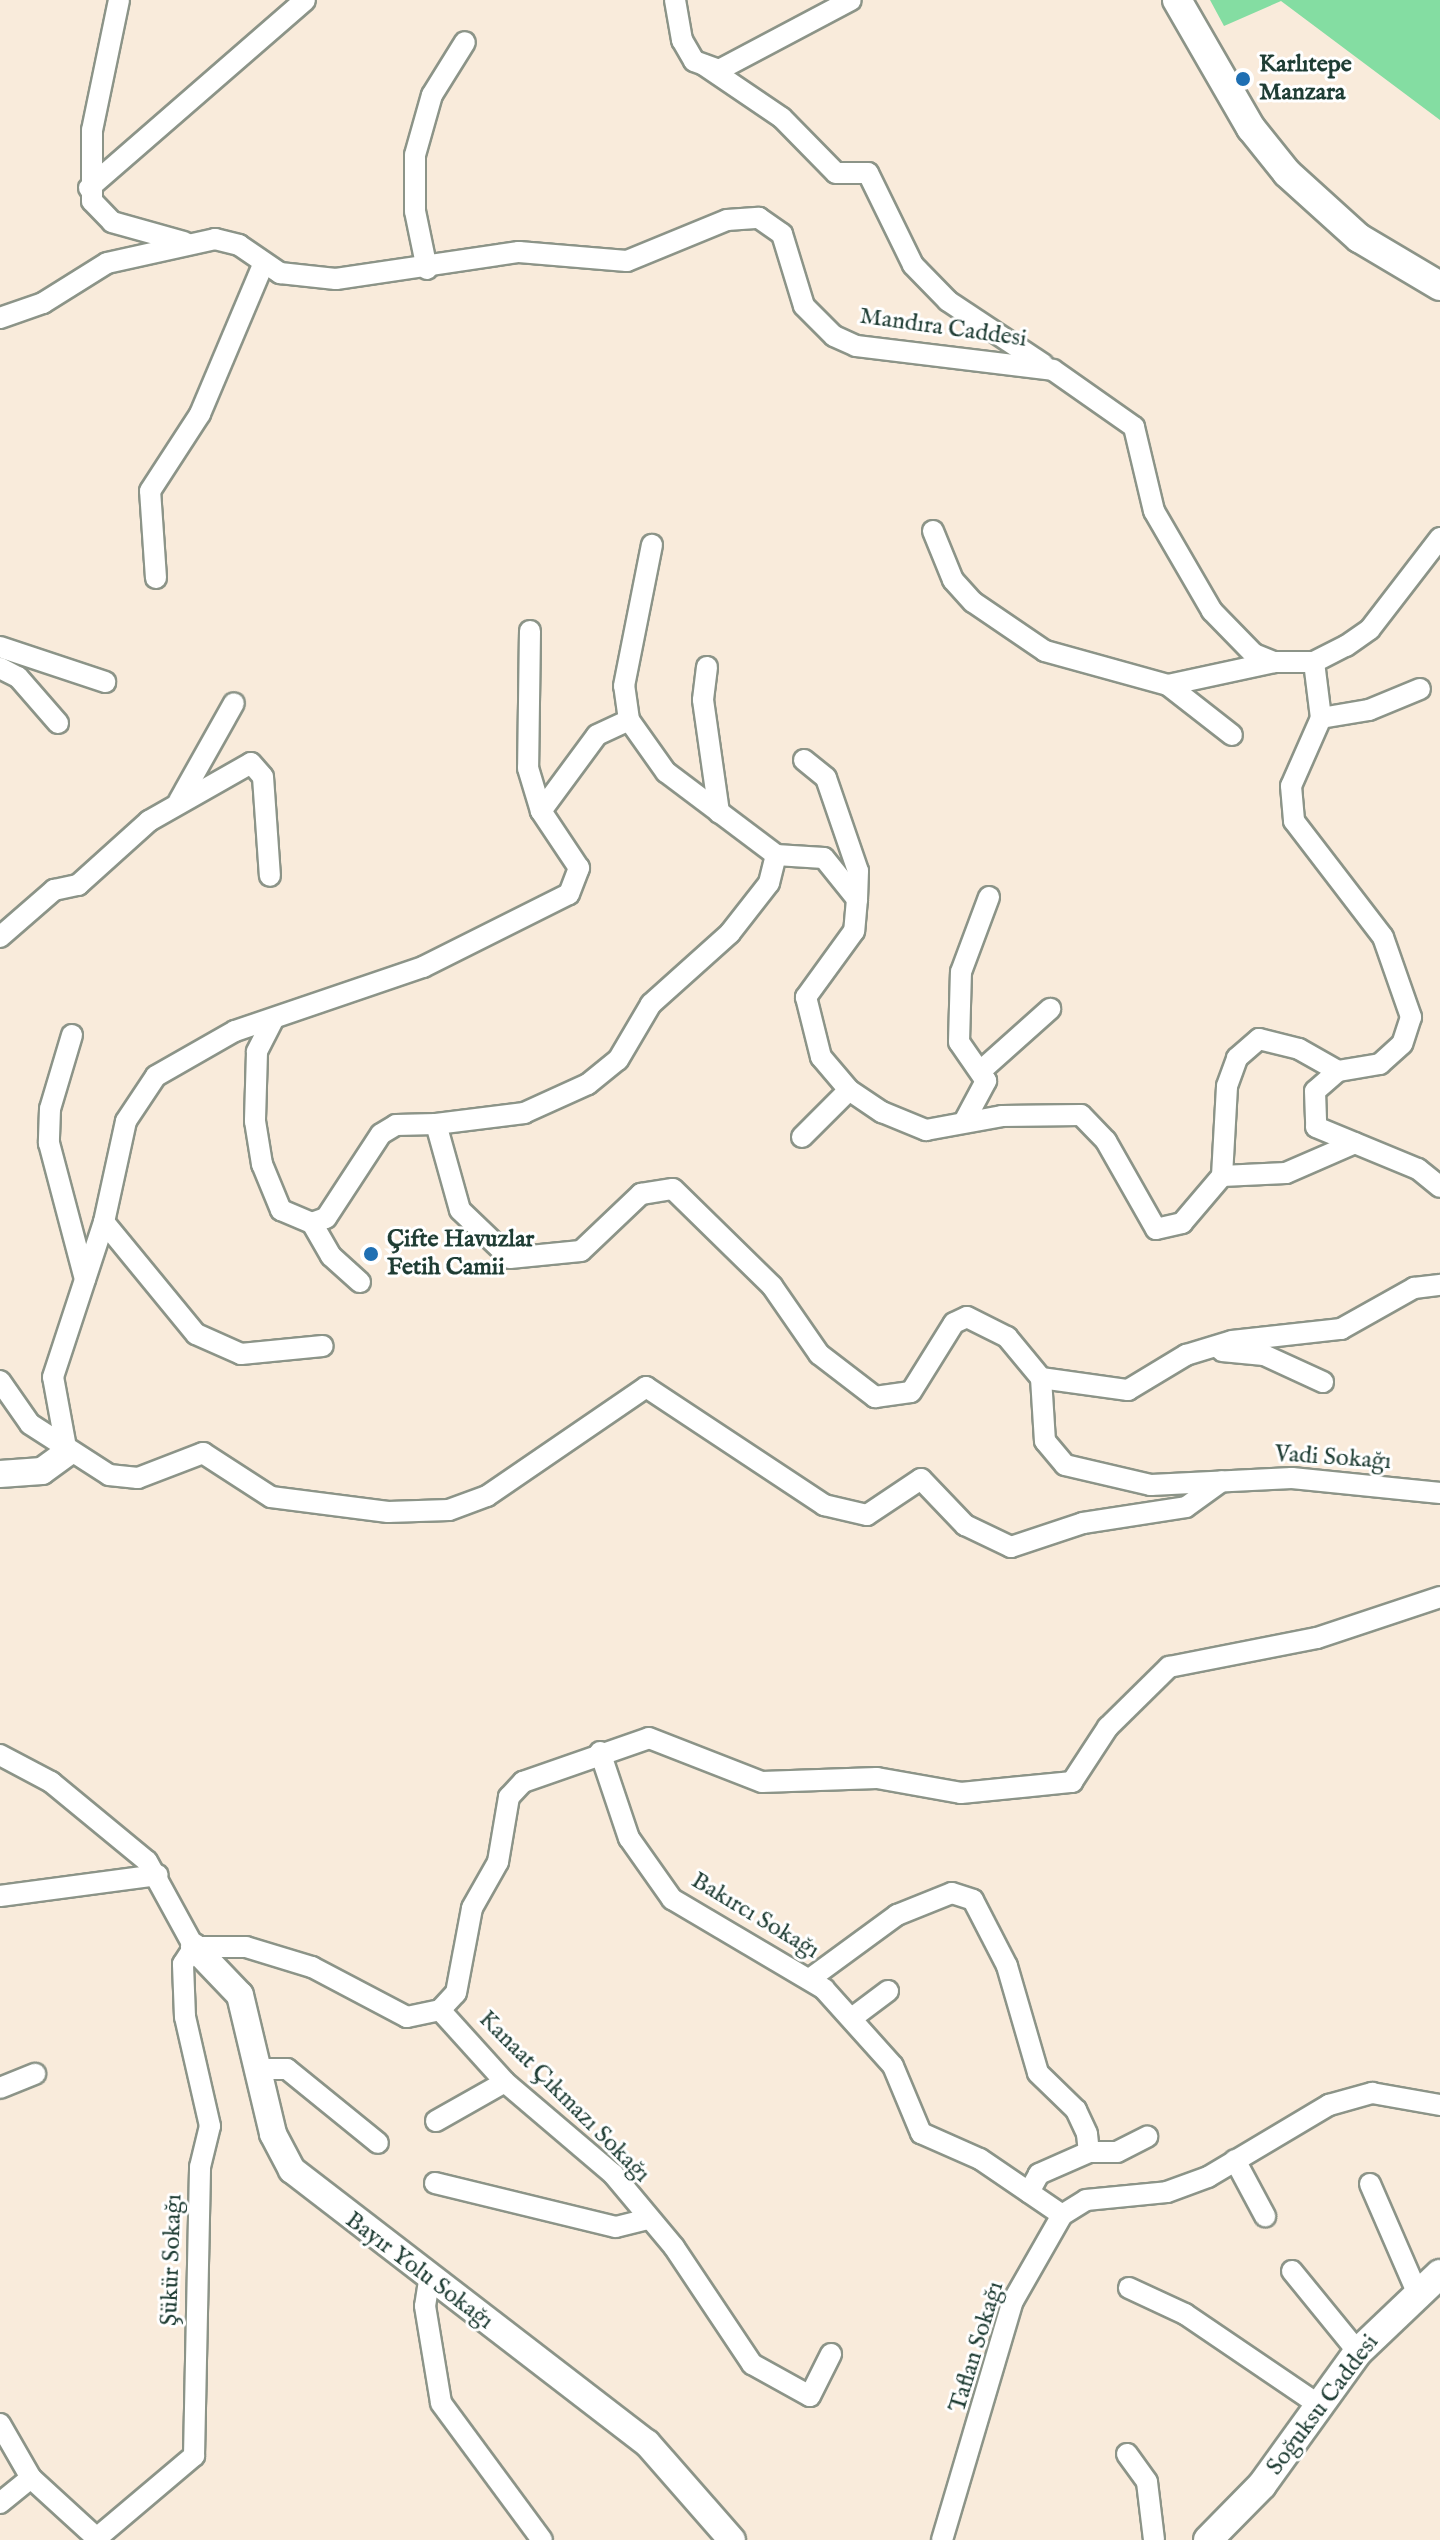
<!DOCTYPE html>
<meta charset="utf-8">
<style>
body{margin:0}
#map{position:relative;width:1440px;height:2540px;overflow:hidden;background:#f9ebdb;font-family:"IM FELL English",serif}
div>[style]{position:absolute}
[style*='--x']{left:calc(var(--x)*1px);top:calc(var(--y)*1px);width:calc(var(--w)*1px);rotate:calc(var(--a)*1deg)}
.green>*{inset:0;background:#84dda2}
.roads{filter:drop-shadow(2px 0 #8c9488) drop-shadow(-2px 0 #8c9488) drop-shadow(0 2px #8c9488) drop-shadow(0 -2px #8c9488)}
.minor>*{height:20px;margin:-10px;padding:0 10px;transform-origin:10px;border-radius:10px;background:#fff}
.tertiary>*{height:26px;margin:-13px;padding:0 13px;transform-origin:13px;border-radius:13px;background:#fff}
.secondary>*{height:28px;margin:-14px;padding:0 14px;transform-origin:14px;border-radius:14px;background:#fff}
.dots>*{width:22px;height:22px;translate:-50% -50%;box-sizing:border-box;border:4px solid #fff;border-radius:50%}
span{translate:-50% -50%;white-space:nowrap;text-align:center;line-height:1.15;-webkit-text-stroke:6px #fff;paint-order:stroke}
.poi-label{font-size:24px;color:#1f3d34;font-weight:700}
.left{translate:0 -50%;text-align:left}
.street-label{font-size:24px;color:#1f3d34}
</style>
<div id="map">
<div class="green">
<i style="clip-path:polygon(1210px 0,1440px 0,1440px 120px,1281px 1px,1224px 26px)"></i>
</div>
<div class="roads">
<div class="minor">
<i style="--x:119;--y:0;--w:133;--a:101.7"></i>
<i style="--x:92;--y:130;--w:71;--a:90"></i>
<i style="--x:92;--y:201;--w:29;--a:46"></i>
<i style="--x:112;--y:222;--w:75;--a:15.5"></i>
<i style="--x:675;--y:0;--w:41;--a:80.1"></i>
<i style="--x:682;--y:40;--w:24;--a:60"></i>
<i style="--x:694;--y:61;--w:27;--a:20"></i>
<i style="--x:719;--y:70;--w:149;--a:-27.9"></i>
<i style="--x:704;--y:65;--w:94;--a:34.2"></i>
<i style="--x:782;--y:118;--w:77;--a:45.5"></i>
<i style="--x:836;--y:173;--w:32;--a:0"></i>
<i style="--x:868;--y:173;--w:102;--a:63.9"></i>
<i style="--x:913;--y:265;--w:50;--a:45.8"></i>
<i style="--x:948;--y:301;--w:114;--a:33.6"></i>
<i style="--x:89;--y:188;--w:286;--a:-41"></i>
<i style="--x:427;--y:269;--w:59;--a:-101.7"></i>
<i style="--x:415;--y:211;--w:56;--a:-90"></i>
<i style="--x:415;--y:155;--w:62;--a:-74.2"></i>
<i style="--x:432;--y:95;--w:62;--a:-58.1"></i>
<i style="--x:0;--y:318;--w:46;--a:-19.2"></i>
<i style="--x:43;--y:303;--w:75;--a:-32"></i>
<i style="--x:107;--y:263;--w:111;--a:-12.5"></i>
<i style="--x:215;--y:239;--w:25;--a:14"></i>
<i style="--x:239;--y:245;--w:50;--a:34.3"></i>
<i style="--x:280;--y:273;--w:56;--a:6.1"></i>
<i style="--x:336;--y:279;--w:185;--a:-8.4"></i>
<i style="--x:519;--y:252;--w:108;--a:4.8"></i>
<i style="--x:627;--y:261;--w:108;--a:-22.3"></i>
<i style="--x:727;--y:220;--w:32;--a:-4"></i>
<i style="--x:759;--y:218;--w:28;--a:35"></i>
<i style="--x:782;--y:234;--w:75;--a:73"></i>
<i style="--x:804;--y:306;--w:42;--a:45"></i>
<i style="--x:834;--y:336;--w:24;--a:24"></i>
<i style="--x:856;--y:346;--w:198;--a:6.9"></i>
<i style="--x:1053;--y:370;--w:99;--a:35.1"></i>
<i style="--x:1134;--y:427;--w:86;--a:76.6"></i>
<i style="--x:1154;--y:511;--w:116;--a:59.9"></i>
<i style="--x:1212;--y:611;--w:60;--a:45.7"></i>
<i style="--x:1254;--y:654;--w:22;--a:22"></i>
<i style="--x:1274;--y:662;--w:40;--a:0"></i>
<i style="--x:1314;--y:662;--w:36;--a:-27"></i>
<i style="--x:1346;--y:646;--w:29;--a:-35"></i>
<i style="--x:1370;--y:629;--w:115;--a:-52.4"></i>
<i style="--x:933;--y:531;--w:53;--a:67.8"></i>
<i style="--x:953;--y:580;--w:30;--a:48"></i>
<i style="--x:973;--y:602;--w:87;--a:34.2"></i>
<i style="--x:1045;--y:651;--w:128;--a:15.5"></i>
<i style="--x:1168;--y:685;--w:108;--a:-12.2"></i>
<i style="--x:156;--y:578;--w:87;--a:-93.9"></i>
<i style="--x:150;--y:491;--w:92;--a:-57"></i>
<i style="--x:200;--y:414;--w:160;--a:-67.1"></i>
<i style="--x:530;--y:631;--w:137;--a:90.8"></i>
<i style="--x:528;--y:768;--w:45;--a:73.2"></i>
<i style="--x:0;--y:647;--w:111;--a:18.4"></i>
<i style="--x:1314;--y:662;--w:56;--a:82.9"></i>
<i style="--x:1321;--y:718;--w:74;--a:113.8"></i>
<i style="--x:1291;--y:786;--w:35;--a:85"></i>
<i style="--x:1294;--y:821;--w:146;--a:52.5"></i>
<i style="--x:1383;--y:937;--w:85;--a:70.7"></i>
<i style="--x:1411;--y:1017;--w:28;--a:108"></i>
<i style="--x:1402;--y:1044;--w:30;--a:138"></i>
<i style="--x:1380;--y:1064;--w:43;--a:170.5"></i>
<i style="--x:1338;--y:1071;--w:30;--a:139"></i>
<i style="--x:1315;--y:1091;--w:36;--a:88"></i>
<i style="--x:1316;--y:1127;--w:110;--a:22.4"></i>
<i style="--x:1418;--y:1169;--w:28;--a:39"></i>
<i style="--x:707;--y:667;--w:33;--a:97"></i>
<i style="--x:703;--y:700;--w:114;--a:81.9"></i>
<i style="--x:0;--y:668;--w:20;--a:27"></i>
<i style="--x:18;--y:677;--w:61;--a:49"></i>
<i style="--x:1168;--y:685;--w:81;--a:38"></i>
<i style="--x:1321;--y:718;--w:49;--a:-9.5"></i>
<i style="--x:1369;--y:710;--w:55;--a:-22.4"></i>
<i style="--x:629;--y:720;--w:34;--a:-98"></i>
<i style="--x:624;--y:686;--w:144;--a:-78.8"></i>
<i style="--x:804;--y:760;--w:28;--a:39"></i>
<i style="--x:826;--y:778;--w:98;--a:71"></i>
<i style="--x:858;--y:871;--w:28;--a:92"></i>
<i style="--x:179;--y:801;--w:112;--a:-60.7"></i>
<i style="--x:776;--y:855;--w:48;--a:3.6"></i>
<i style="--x:824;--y:858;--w:53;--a:51.2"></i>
<i style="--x:857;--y:899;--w:32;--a:95"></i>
<i style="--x:854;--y:931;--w:82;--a:126"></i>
<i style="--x:806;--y:997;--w:62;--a:76"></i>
<i style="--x:821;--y:1057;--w:43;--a:49.7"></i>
<i style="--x:849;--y:1090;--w:40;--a:34"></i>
<i style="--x:882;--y:1112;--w:48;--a:22.2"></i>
<i style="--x:926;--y:1130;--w:77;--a:-10.4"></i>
<i style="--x:1002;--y:1116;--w:79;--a:-0.7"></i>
<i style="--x:1081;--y:1115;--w:36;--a:46"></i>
<i style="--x:1106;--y:1141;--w:101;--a:60.4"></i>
<i style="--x:1156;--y:1229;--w:27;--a:-13"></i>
<i style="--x:1182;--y:1223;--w:62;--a:-49.6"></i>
<i style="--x:1222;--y:1176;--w:64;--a:-2.7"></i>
<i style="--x:1286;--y:1173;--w:75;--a:-23.5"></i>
<i style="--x:0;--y:937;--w:72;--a:-41"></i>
<i style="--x:54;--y:890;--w:25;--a:-12"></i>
<i style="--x:78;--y:885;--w:96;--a:-42"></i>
<i style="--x:149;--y:821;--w:117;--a:-29.6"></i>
<i style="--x:251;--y:763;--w:18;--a:49"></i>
<i style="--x:263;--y:777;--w:99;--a:86"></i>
<i style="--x:273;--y:1020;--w:36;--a:117"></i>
<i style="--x:257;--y:1052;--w:69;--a:91.7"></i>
<i style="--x:255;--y:1121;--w:44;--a:80.8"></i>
<i style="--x:262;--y:1164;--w:50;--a:67.6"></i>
<i style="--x:281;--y:1210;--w:34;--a:23"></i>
<i style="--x:312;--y:1223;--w:15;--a:-20"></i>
<i style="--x:326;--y:1218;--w:100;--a:-56.8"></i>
<i style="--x:381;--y:1134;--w:17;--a:-31"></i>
<i style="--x:396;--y:1125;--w:40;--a:-1.4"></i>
<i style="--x:436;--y:1124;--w:89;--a:74.4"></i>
<i style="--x:460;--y:1210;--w:69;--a:43.8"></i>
<i style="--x:510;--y:1258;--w:71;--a:-5.6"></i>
<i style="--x:581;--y:1251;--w:83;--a:-43.5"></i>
<i style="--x:641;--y:1194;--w:32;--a:-9"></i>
<i style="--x:673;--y:1189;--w:139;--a:44.4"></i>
<i style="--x:772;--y:1286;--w:83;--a:55.3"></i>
<i style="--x:819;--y:1354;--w:71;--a:37.5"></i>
<i style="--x:875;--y:1397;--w:36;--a:-8"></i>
<i style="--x:911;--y:1392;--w:81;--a:-58.1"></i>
<i style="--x:954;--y:1323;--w:14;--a:-25"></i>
<i style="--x:967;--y:1317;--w:45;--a:26.6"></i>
<i style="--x:1007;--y:1337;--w:53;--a:50.3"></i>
<i style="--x:1041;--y:1378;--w:88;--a:7.9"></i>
<i style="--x:1128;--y:1390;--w:68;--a:-31.1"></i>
<i style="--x:1186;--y:1355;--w:48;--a:-16.9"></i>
<i style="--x:1232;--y:1341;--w:110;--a:-6.3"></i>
<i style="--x:1341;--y:1329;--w:84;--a:-29.3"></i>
<i style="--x:1414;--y:1288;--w:26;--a:-7"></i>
<i style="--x:72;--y:1035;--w:77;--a:106.6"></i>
<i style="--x:50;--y:1109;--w:34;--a:92"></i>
<i style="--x:49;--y:1143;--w:141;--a:75.2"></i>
<i style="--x:984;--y:1068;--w:89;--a:-41.8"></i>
<i style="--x:964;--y:1122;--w:47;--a:-61.8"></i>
<i style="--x:986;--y:1081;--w:47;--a:-124.7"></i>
<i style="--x:959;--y:1042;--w:70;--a:-88.4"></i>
<i style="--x:961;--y:972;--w:80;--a:-69.5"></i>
<i style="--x:436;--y:1124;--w:89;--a:-7.1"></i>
<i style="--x:524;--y:1113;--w:70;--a:-24.4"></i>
<i style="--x:588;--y:1084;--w:38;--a:-39"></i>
<i style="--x:618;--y:1060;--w:65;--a:-59.5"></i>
<i style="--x:651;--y:1004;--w:106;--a:-41.9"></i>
<i style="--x:730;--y:933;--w:63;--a:-52"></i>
<i style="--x:769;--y:883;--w:29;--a:-76"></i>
<i style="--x:802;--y:1137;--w:66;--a:-45"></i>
<i style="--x:1222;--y:1176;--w:90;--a:-86.8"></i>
<i style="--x:1227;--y:1086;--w:30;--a:-70"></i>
<i style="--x:1237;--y:1058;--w:29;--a:-41"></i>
<i style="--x:1259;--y:1039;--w:41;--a:14"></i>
<i style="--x:1299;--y:1049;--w:45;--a:29.4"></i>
<i style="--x:104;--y:1222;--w:145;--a:50.6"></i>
<i style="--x:196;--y:1334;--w:49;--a:24"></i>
<i style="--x:241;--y:1354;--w:82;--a:-5.6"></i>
<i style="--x:312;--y:1223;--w:38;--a:60"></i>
<i style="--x:331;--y:1256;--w:39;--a:42"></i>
<i style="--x:1222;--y:1351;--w:42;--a:5.4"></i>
<i style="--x:1264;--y:1355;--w:65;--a:24.6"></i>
<i style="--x:1041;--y:1378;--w:63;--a:86.4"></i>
<i style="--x:1045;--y:1441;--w:31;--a:50"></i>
<i style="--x:1065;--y:1465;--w:88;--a:13.1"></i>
<i style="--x:1151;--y:1485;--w:141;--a:-2.8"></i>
<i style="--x:1292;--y:1478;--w:149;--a:5.8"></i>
<i style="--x:0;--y:1381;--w:52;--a:55.1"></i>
<i style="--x:30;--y:1424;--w:94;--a:32.8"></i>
<i style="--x:109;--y:1475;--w:29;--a:6"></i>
<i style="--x:138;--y:1478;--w:70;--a:-21"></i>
<i style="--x:203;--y:1453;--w:81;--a:32.9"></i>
<i style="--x:271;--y:1497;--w:118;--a:7.3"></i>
<i style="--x:388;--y:1512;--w:61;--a:-1.9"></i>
<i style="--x:449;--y:1510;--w:40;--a:-20.2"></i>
<i style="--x:487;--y:1496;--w:193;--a:-34.4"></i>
<i style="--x:646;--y:1387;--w:214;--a:33.5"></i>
<i style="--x:824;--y:1505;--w:44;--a:13.1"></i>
<i style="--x:867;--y:1515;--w:65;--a:-33.7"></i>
<i style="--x:921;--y:1479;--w:64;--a:46.3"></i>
<i style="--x:965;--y:1525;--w:51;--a:25.6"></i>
<i style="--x:1011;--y:1547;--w:76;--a:-18.4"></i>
<i style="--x:1083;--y:1523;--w:104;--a:-8.8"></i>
<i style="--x:1186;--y:1507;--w:44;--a:-35.8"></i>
<i style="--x:67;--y:1453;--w:77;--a:-100.4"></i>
<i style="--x:53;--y:1377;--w:163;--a:-71.8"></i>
<i style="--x:104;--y:1222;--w:103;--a:-77.7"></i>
<i style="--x:126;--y:1121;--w:54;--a:-56.3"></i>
<i style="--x:156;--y:1076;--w:91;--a:-29.7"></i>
<i style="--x:235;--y:1031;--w:199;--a:-18.8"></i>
<i style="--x:423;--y:967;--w:163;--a:-26.6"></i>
<i style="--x:569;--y:894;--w:28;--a:-69"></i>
<i style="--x:579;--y:868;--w:69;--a:-123.7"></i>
<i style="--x:541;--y:811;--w:94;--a:-53.6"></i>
<i style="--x:597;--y:735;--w:35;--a:-25"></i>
<i style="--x:629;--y:720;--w:64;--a:54.6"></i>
<i style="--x:666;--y:772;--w:138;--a:37"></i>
<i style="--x:600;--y:1752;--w:91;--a:71.4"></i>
<i style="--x:629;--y:1838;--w:75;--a:54.8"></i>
<i style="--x:672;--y:1899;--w:177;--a:30.6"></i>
<i style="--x:824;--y:1989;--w:103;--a:48.1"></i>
<i style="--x:893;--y:2066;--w:73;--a:67.3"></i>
<i style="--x:921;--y:2133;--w:64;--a:23.8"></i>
<i style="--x:980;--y:2159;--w:99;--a:34.3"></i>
<i style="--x:0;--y:1755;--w:58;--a:27.9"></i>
<i style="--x:51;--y:1782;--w:124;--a:39.5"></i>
<i style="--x:147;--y:1861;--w:98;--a:61.3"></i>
<i style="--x:0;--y:1896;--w:159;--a:-7.6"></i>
<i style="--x:194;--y:1947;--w:52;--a:0"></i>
<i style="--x:246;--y:1947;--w:69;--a:16.9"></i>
<i style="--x:312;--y:1967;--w:107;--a:27.8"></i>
<i style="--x:407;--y:2017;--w:34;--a:-12"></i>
<i style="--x:440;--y:2010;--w:23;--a:-47"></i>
<i style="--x:456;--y:1993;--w:86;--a:-79.3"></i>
<i style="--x:472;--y:1908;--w:53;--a:-60.5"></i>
<i style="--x:498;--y:1862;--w:66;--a:-80.4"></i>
<i style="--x:509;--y:1797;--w:21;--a:-47"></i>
<i style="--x:523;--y:1782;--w:133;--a:-19.2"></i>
<i style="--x:649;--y:1738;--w:121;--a:21.3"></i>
<i style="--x:762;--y:1782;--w:115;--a:-2"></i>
<i style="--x:877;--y:1778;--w:85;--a:10.1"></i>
<i style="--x:961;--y:1793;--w:112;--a:-5.7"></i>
<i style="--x:1072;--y:1782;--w:66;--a:-56.8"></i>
<i style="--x:1108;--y:1727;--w:86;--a:-44.5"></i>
<i style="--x:1169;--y:1667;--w:151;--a:-11.1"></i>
<i style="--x:1317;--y:1638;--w:130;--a:-18.4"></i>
<i style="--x:811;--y:1978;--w:107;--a:-36.2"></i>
<i style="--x:897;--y:1915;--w:59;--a:-21.8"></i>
<i style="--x:952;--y:1893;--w:22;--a:18"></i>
<i style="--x:973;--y:1900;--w:74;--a:62.7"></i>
<i style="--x:1007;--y:1966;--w:111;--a:73.8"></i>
<i style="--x:1038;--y:2073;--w:53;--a:44.2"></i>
<i style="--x:1076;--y:2110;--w:26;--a:65"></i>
<i style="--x:1087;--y:2134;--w:18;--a:84"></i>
<i style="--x:1089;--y:2152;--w:55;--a:156.3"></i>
<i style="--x:1039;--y:2174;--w:21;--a:119"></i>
<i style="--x:440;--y:2010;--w:97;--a:47.9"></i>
<i style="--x:505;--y:2082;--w:142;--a:40.4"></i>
<i style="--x:613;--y:2174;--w:95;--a:50.1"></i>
<i style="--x:674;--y:2247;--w:141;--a:56.3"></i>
<i style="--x:752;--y:2364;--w:66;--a:28.9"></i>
<i style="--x:810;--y:2396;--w:47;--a:-63.4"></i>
<i style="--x:852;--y:2018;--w:45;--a:-36.9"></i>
<i style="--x:259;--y:2069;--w:28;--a:0"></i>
<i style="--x:287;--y:2069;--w:117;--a:39.1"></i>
<i style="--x:0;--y:2088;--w:38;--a:-22"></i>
<i style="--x:436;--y:2121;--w:79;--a:-29.5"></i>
<i style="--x:1089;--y:2152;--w:28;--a:0"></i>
<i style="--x:1117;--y:2152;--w:34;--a:-27"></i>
<i style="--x:1235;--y:2160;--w:64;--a:61.8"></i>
<i style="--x:435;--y:2183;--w:186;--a:13.7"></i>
<i style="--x:616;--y:2227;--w:34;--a:-14"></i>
<i style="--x:1370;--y:2184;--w:118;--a:66.5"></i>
<i style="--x:1292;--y:2271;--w:104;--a:50.8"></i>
<i style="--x:429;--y:2281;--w:25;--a:99"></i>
<i style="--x:425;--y:2306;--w:98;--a:80.6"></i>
<i style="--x:441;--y:2403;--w:170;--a:53.6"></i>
<i style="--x:1129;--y:2288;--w:62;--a:24.9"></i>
<i style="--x:1185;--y:2314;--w:166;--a:34.2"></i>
<i style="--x:0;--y:2424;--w:62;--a:60.1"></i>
<i style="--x:31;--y:2478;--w:92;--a:42.4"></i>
<i style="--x:1127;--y:2454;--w:34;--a:54"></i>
<i style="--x:1147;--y:2482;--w:58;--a:83.1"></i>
<i style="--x:0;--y:2503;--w:40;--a:-39"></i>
<i style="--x:98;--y:2537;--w:126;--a:-40.2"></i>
<i style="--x:194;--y:2456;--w:289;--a:-88.8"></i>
<i style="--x:200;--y:2167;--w:42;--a:-76.3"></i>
<i style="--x:210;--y:2126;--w:112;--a:-102.9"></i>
<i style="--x:185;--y:2017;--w:53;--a:-92.2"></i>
<i style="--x:183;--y:1964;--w:20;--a:-57"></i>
<i style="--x:942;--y:2540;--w:249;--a:-73.5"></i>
<i style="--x:1013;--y:2301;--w:99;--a:-60.3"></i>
<i style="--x:1062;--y:2215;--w:28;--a:-32"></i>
<i style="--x:1086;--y:2200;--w:81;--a:-5.6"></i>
<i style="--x:1167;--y:2192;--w:44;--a:-20.1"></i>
<i style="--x:1208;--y:2177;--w:141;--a:-30.8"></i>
<i style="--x:1329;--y:2105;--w:45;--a:-15.6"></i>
<i style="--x:1372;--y:2093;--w:69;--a:10"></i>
</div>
<div class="tertiary">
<i style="--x:0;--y:1474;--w:42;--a:-4.1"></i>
<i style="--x:42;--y:1471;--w:31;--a:-36"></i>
<i style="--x:194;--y:1947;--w:66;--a:46.2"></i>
<i style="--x:240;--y:1995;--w:143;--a:76.6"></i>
<i style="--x:273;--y:2134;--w:41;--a:62.2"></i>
<i style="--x:292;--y:2170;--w:448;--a:37.6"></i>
<i style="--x:647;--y:2443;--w:129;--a:48.8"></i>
</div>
<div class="secondary">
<i style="--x:1177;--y:0;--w:148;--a:60"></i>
<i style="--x:1251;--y:128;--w:58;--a:51.3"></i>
<i style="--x:1287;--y:173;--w:97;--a:42.1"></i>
<i style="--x:1359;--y:238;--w:94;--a:30.7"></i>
<i style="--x:1208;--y:2540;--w:77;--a:-45.5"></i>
<i style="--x:1262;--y:2485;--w:164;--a:-54.2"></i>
<i style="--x:1358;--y:2352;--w:113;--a:-43.6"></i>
</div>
</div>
<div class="dots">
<i style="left:1243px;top:79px;background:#1f6fb2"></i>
<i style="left:371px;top:1254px;background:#1f6fb2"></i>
</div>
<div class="poi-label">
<span class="left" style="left:1259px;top:79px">Karlıtepe<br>Manzara</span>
<span class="left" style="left:387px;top:1254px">Çifte Havuzlar<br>Fetih Camii</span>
</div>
<div class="street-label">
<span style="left:943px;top:328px;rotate:8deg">Mandıra Caddesi</span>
<span style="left:1333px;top:1458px;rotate:4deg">Vadi Sokağı</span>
<span style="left:755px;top:1916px;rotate:31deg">Bakırcı Sokağı</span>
<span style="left:564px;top:2097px;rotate:45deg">Kanaat Çıkmazı Sokağı</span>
<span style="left:172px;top:2260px;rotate:-88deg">Şükür Sokağı</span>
<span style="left:419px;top:2271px;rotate:37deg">Bayır Yolu Sokağı</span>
<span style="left:977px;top:2347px;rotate:-73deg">Taflan Sokağı</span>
<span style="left:1323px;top:2405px;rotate:-53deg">Soğuksu Caddesi</span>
</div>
</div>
